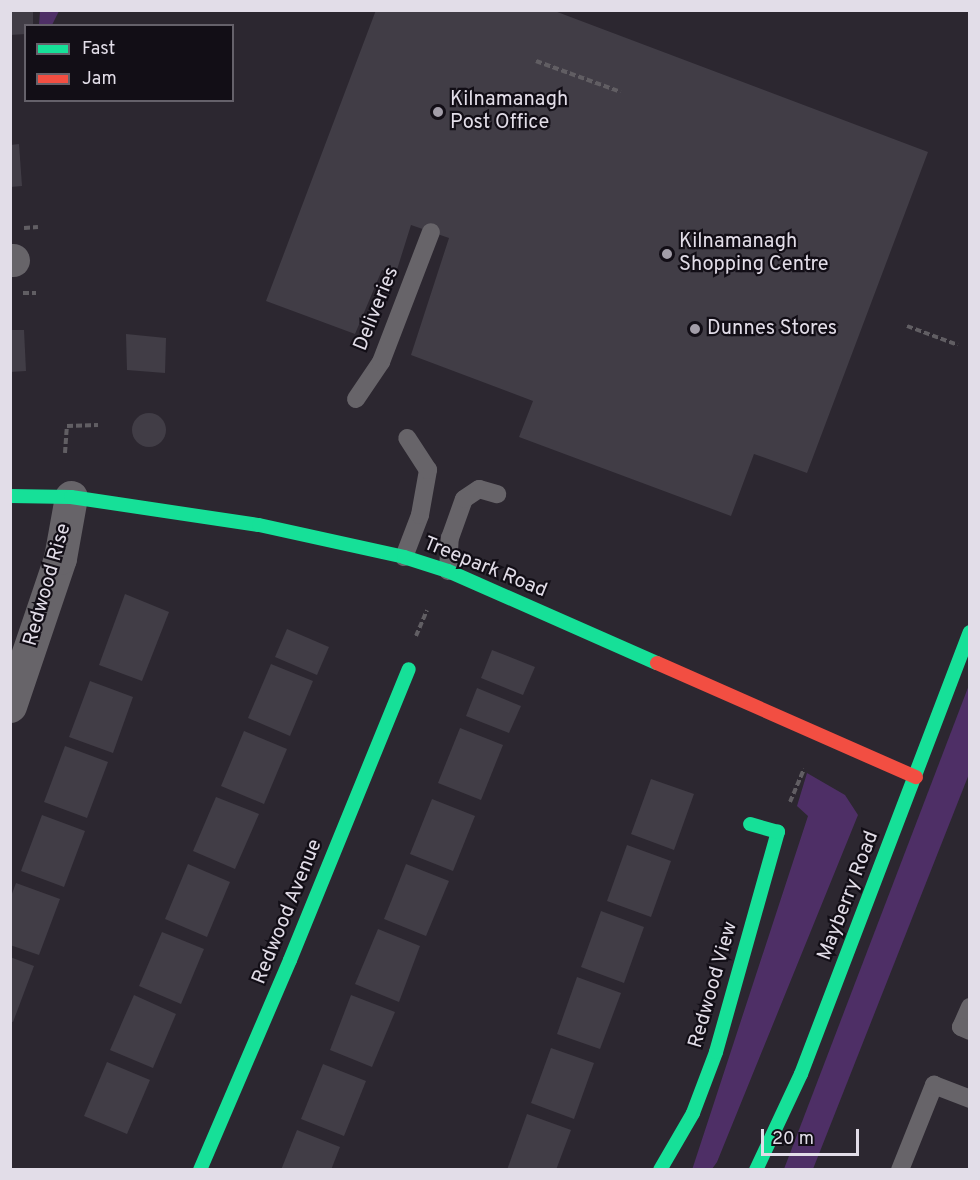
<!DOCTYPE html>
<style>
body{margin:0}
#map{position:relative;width:980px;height:1180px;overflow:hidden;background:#2c2730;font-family:Overpass,sans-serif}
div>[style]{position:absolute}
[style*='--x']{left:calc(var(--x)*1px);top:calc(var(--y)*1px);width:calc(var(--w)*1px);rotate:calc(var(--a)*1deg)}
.green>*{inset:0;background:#4e2f66}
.building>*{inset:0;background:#413d46}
.round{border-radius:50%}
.path>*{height:4px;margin-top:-2px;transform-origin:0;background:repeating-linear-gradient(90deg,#615e63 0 6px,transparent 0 9px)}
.lane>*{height:18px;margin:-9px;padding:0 9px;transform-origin:9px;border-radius:9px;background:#676469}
.street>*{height:33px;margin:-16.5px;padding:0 16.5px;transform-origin:16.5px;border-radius:16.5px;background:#676469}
.fast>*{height:14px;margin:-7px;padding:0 7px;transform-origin:7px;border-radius:7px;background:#16e098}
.jam>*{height:14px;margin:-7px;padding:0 7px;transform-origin:7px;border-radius:7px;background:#f24e42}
.dots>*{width:16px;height:16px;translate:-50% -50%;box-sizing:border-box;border:3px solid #120e16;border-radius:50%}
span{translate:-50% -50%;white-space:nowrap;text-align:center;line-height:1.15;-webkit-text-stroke:4.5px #120e16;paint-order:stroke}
.poi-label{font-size:20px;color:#e2dde8}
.left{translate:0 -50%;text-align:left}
.street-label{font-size:20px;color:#e2dde8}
.frame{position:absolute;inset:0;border:12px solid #e2dde8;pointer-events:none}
.legend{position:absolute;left:24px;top:24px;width:210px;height:78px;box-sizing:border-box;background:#120e16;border:2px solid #65616a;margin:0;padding:8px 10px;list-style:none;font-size:18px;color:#e2dde8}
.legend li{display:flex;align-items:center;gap:12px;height:30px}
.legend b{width:30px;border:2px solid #65616a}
.scale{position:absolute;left:761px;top:1129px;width:98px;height:27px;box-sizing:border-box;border:3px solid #e2dde8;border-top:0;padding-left:8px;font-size:18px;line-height:21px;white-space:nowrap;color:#e2dde8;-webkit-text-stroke:4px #120e16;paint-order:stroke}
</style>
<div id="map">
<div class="green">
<i style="clip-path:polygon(40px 11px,59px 11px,52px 25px,39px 25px)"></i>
<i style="clip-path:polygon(969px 685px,969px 774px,813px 1169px,784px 1169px)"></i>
<i style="clip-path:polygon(807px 773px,845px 795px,858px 815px,717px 1162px,712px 1169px,692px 1170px,808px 816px,797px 806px)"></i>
</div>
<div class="building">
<i style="clip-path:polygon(10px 10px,33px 10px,33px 26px,26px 26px,26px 34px,10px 35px)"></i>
<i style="clip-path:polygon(376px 10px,552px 10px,928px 152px,807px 473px,754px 454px,731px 516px,519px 437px,533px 401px,411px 355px,449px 238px,411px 225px,395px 276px,382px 270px,355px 334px,266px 301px)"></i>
<i style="clip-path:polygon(19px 144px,22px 186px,10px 187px,10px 145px)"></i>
<i style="clip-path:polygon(10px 330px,24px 330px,26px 371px,10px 372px)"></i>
<i style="clip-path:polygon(126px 334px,166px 338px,165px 373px,127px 370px)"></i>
<i class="round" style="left:132px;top:413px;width:34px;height:34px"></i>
<i style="clip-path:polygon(125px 594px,169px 612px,142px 681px,99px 665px)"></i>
<i style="clip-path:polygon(287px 629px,329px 647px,317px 675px,275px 657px)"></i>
<i style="clip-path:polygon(492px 650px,535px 667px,523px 695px,481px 678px)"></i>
<i style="clip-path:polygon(271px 664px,313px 681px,290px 736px,248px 718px)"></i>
<i style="clip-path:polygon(90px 681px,133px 697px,113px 753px,69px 737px)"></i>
<i style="clip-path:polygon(477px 688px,521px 706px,509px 733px,466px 716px)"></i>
<i style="clip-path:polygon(460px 728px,503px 745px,481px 800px,438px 783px)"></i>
<i style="clip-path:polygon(244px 731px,287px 749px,264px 804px,221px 786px)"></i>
<i style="clip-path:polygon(65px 746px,108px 762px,87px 818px,44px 802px)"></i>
<i style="clip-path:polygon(651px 779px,694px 794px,674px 850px,631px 834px)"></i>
<i style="clip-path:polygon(216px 797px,259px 814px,235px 869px,193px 851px)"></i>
<i style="clip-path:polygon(432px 799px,475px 816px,453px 871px,410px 854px)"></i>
<i style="clip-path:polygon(42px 815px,85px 831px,64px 887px,21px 871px)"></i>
<i style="clip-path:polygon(627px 845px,671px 861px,651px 917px,607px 901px)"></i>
<i style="clip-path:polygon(188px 864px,230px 882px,207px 937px,165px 919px)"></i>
<i style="clip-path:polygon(406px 864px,449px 881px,426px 936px,384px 919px)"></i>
<i style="clip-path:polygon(16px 883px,60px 899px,39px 955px,10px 945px,10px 899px)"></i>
<i style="clip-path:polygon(601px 911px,644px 927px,624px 983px,581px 967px)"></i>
<i style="clip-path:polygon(378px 929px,420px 946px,399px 1002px,355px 984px)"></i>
<i style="clip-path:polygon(162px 932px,204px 949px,181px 1004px,139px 986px)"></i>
<i style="clip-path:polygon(10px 957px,34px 966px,13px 1022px,10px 1021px)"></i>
<i style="clip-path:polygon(577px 977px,621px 993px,600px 1049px,557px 1034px)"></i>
<i style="clip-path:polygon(134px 995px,176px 1014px,153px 1068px,110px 1050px)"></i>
<i style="clip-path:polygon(351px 995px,395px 1012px,372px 1067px,330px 1050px)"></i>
<i style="clip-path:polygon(551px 1048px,594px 1063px,574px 1119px,531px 1103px)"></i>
<i style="clip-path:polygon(107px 1062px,150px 1080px,127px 1134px,84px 1116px)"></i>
<i style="clip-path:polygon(323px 1064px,366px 1081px,344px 1136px,301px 1119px)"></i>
<i style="clip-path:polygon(527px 1114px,571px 1130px,556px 1170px,507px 1170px)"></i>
<i style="clip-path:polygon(297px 1130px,340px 1147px,331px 1170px,281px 1170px)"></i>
</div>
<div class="path">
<i style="--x:536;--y:61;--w:90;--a:20"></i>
<i style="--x:24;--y:228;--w:14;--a:-4"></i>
<i style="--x:23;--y:293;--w:13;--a:0"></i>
<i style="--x:907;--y:326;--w:54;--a:20.4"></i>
<i style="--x:65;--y:453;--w:27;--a:-86"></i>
<i style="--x:67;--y:426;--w:31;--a:-2"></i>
<i style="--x:416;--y:636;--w:28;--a:-67"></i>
<i style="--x:790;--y:802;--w:36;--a:-67"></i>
</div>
<div class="lane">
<i style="--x:356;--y:399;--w:45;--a:-56"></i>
<i style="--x:381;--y:362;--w:139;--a:-69"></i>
<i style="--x:404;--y:557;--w:45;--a:-69.1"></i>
<i style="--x:420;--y:515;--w:46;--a:-79.9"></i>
<i style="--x:428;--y:470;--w:38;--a:-123"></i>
<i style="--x:448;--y:571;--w:33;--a:-87"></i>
<i style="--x:450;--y:538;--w:41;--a:-70.3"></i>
<i style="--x:464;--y:499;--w:18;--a:-34"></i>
<i style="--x:479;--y:489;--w:19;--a:16"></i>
<i style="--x:970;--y:1007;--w:22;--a:114"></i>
<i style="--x:961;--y:1027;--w:10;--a:24"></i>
<i style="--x:900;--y:1170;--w:92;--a:-68.2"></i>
<i style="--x:934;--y:1085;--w:39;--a:21"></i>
</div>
<div class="street">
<i style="--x:10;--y:260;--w:3;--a:0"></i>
<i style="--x:10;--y:706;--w:156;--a:-71.3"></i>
<i style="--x:60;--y:558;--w:62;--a:-79.8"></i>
</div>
<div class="fast">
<i style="--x:10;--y:496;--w:61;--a:0.9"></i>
<i style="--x:71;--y:497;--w:190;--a:8.5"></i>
<i style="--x:259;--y:525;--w:148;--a:12.4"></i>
<i style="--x:404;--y:557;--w:46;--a:17.7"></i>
<i style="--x:448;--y:571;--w:228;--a:23.8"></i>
<i style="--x:200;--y:1170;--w:228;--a:-66.8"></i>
<i style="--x:290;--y:960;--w:314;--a:-67.8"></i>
<i style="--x:660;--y:1170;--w:66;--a:-59.9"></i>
<i style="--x:693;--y:1113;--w:65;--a:-69.3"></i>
<i style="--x:716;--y:1052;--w:229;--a:-74.3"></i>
<i style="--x:778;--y:832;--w:29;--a:-164"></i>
<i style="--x:756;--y:1170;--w:106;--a:-64.9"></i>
<i style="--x:801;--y:1074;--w:473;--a:-69.1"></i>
</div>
<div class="jam">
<i style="--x:657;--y:663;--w:283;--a:23.8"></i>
</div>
<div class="dots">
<i style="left:438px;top:112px;background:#a29da8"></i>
<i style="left:667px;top:254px;background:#a29da8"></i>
<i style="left:695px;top:329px;background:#a29da8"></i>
</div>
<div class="poi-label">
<span class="left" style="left:450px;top:112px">Kilnamanagh<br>Post Office</span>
<span class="left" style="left:679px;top:254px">Kilnamanagh<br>Shopping Centre</span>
<span class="left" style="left:707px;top:329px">Dunnes Stores</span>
</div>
<div class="street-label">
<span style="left:377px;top:309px;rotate:-68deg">Deliveries</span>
<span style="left:485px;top:568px;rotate:22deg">Treepark Road</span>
<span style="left:48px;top:585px;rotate:-74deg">Redwood Rise</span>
<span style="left:849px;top:896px;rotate:-69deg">Mayberry Road</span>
<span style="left:288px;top:912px;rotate:-68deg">Redwood Avenue</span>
<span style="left:714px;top:985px;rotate:-74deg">Redwood View</span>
</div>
<div class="frame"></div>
<ul class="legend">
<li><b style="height:8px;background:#16e098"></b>Fast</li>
<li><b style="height:8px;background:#f24e42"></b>Jam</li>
</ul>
<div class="scale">20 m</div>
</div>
